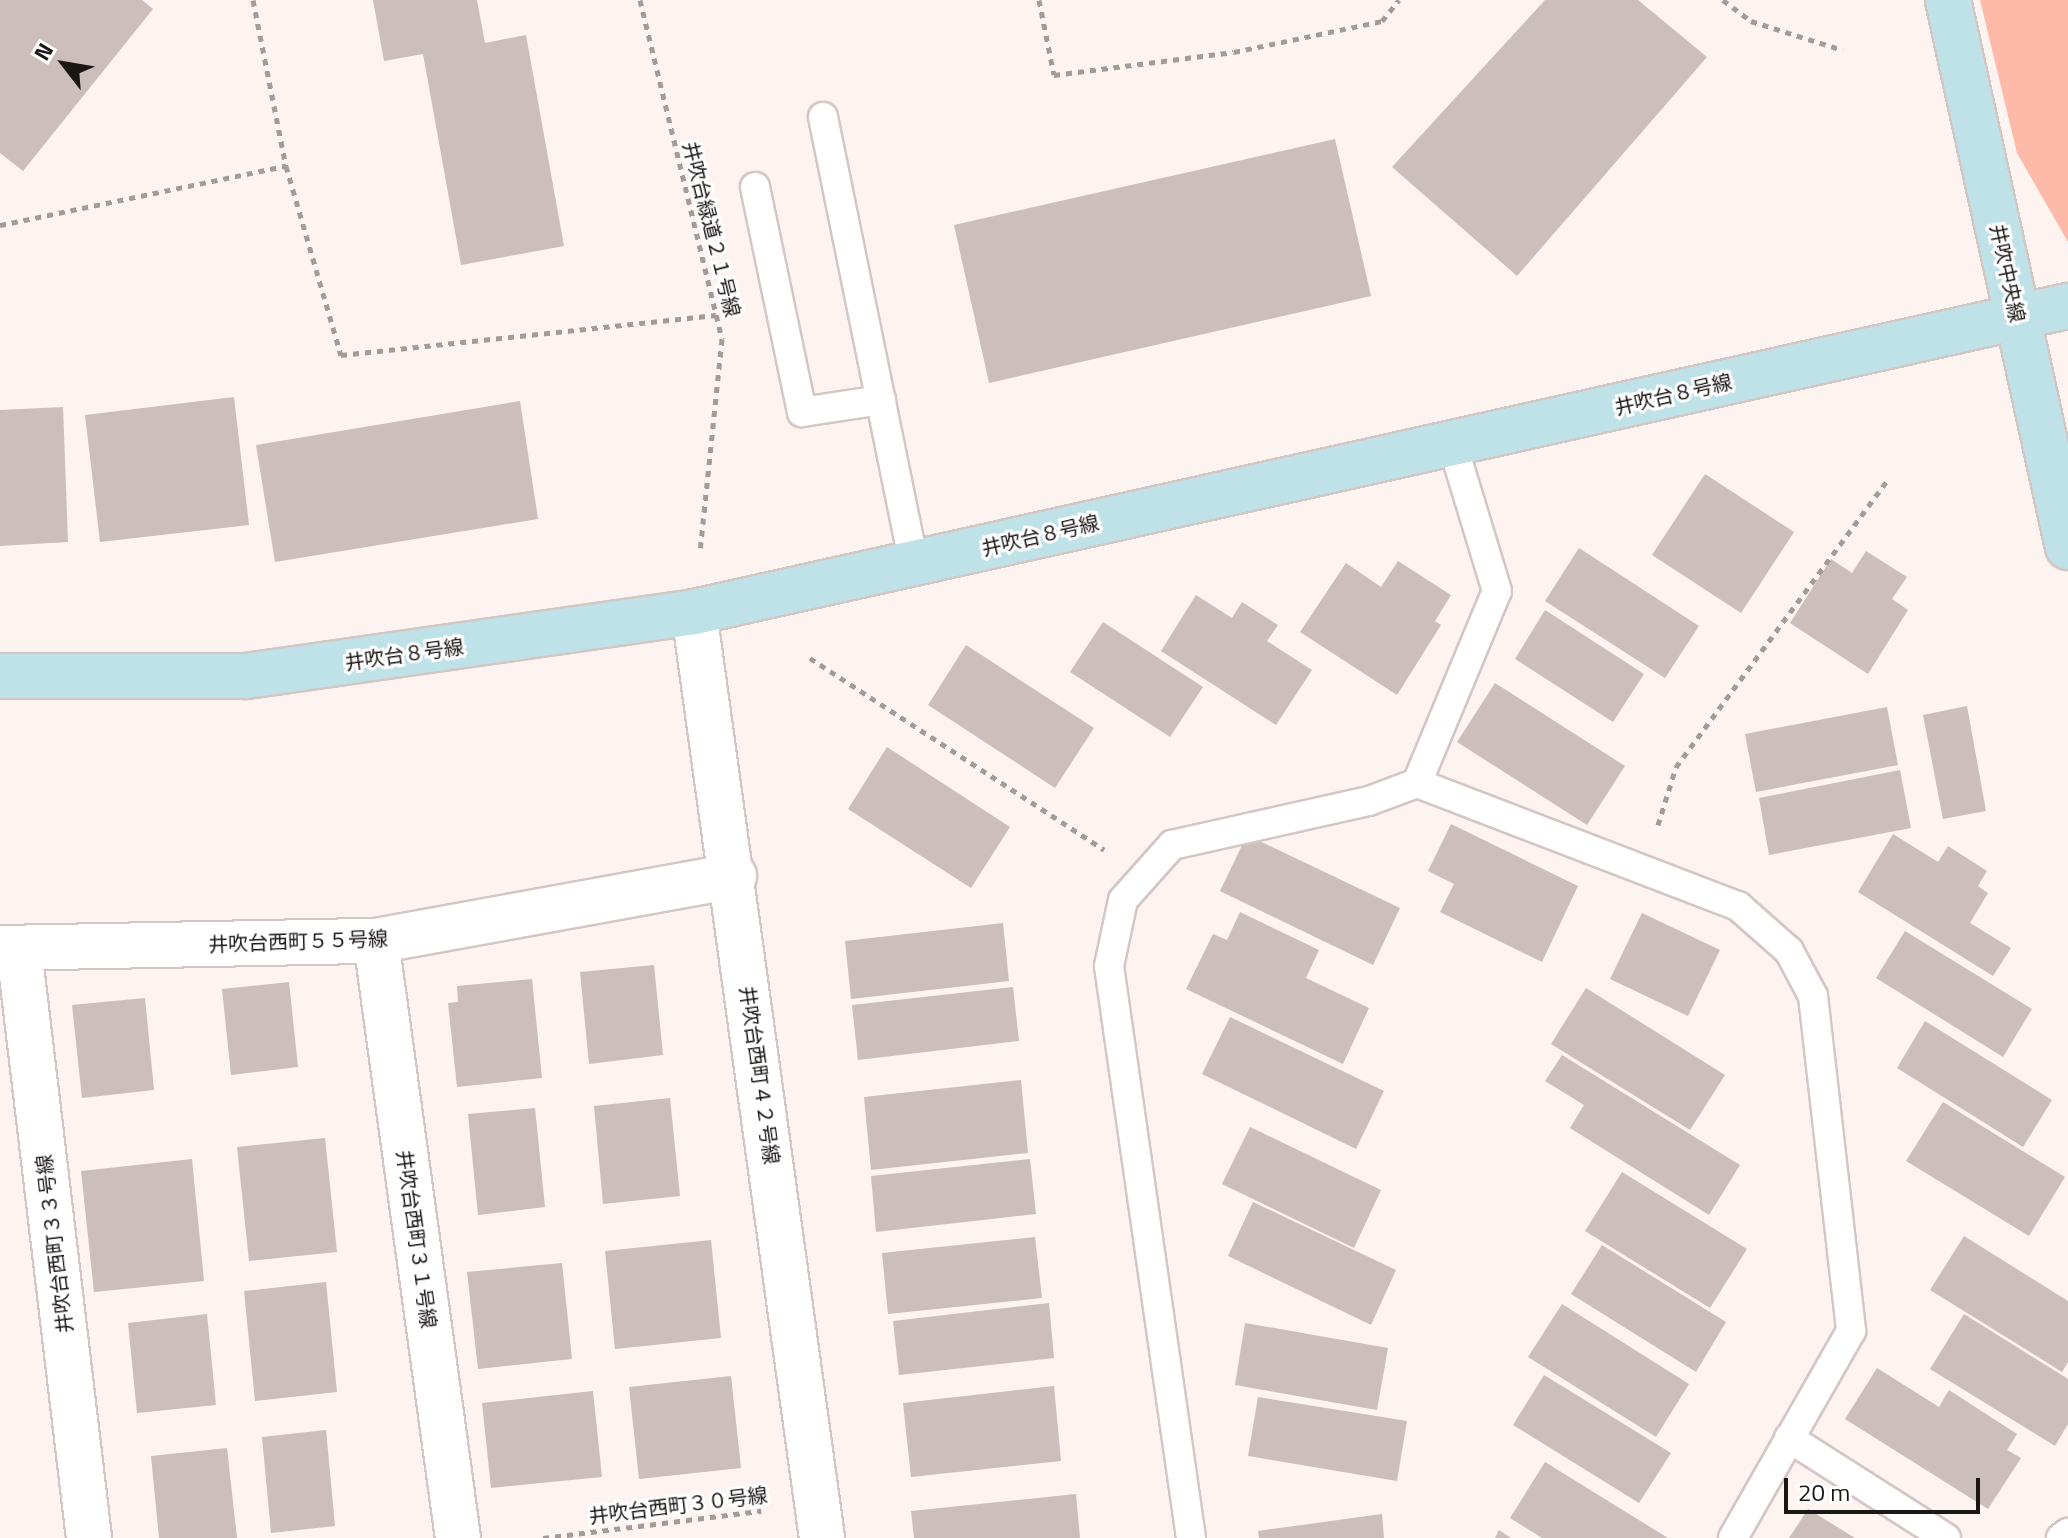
<!DOCTYPE html>
<meta charset="utf-8">
<style>
body{margin:0}
#map{position:relative;width:2068px;height:1538px;overflow:hidden;background:#fdf3f0;font-family:"Titillium Web","Noto Sans JP",sans-serif}
div>[style]{position:absolute}
[style*='--x']{left:calc(var(--x)*1px);top:calc(var(--y)*1px);width:calc(var(--w)*1px);rotate:calc(var(--a)*1deg)}
.green>*{inset:0;background:#febaa8}
.building>*{inset:0;background:#cbbebb}
.path>*{height:5px;margin-top:-2.5px;transform-origin:0;background:repeating-linear-gradient(90deg,#a29b99 0 6px,transparent 0 12px)}
.roads{filter:drop-shadow(2px 0 #d3c6c3) drop-shadow(-2px 0 #d3c6c3) drop-shadow(0 2px #d3c6c3) drop-shadow(0 -2px #d3c6c3)}
.lane>*{height:28px;margin:-14px;padding:0 14px;transform-origin:14px;border-radius:14px;background:#fff}
.street>*{height:44px;margin:-22px;padding:0 22px;transform-origin:22px;border-radius:22px;background:#fff}
.secondary>*{height:44px;margin:-22px;padding:0 22px;transform-origin:22px;border-radius:22px;background:#bee2e8}
span{translate:-50% -50%;white-space:nowrap;text-align:center;line-height:1.15;-webkit-text-stroke:6px #fff;paint-order:stroke}
.street-label{font-size:20px;color:#1b1716}
.north{position:absolute;left:24px;top:24px;width:80px;height:80px;-webkit-text-stroke:6px #fff;paint-order:stroke;rotate:301deg;font-size:22px;font-weight:700;line-height:32px;text-align:center;color:#1b1716}
.north::after{content:'';display:block;margin:auto;width:28px;height:36px;background:#1b1716;clip-path:polygon(50% 0,100% 100%,50% 72%,0 100%)}
.scale{position:absolute;left:1784px;top:1478px;width:196px;height:36px;box-sizing:border-box;border:4px solid #1b1716;border-top:0;padding-left:10px;font-size:24px;line-height:28px;white-space:nowrap;color:#1b1716;-webkit-text-stroke:6px #fff;paint-order:stroke}
</style>
<div id="map">
<div class="green">
<i style="clip-path:polygon(1980px 0,2068px 0,2068px 242px,2017px 153px)"></i>
</div>
<div class="building">
<i style="clip-path:polygon(0 0,142px 0,153px 9px,23px 171px,0 153px)"></i>
<i style="clip-path:polygon(373px 0,477px 0,485px 43px,526px 35px,564px 246px,461px 265px,423px 54px,384px 61px)"></i>
<i style="clip-path:polygon(1545px 0,1638px 0,1707px 57px,1517px 276px,1392px 167px)"></i>
<i style="clip-path:polygon(1335px 139px,1371px 296px,989px 383px,954px 225px)"></i>
<i style="clip-path:polygon(234px 397px,249px 525px,100px 542px,85px 415px)"></i>
<i style="clip-path:polygon(520px 401px,538px 519px,275px 562px,256px 445px)"></i>
<i style="clip-path:polygon(63px 407px,68px 542px,0 546px,0 410px)"></i>
<i style="clip-path:polygon(1705px 474px,1794px 532px,1741px 613px,1652px 555px)"></i>
<i style="clip-path:polygon(1579px 548px,1699px 626px,1665px 678px,1545px 601px)"></i>
<i style="clip-path:polygon(1866px 551px,1907px 577px,1892px 599px,1908px 610px,1868px 674px,1790px 623px,1831px 559px,1852px 573px)"></i>
<i style="clip-path:polygon(1398px 561px,1451px 595px,1435px 621px,1441px 625px,1397px 695px,1300px 632px,1346px 563px,1381px 587px)"></i>
<i style="clip-path:polygon(1196px 595px,1232px 618px,1242px 602px,1278px 625px,1267px 641px,1312px 670px,1276px 725px,1161px 651px)"></i>
<i style="clip-path:polygon(1545px 610px,1644px 674px,1613px 722px,1515px 659px)"></i>
<i style="clip-path:polygon(1103px 622px,1203px 687px,1170px 737px,1070px 672px)"></i>
<i style="clip-path:polygon(966px 645px,1094px 728px,1055px 788px,928px 705px)"></i>
<i style="clip-path:polygon(1495px 683px,1625px 766px,1587px 825px,1457px 742px)"></i>
<i style="clip-path:polygon(1967px 706px,1986px 811px,1943px 819px,1923px 715px)"></i>
<i style="clip-path:polygon(1887px 707px,1898px 765px,1756px 792px,1745px 734px)"></i>
<i style="clip-path:polygon(887px 747px,1010px 827px,971px 888px,848px 809px)"></i>
<i style="clip-path:polygon(1900px 770px,1911px 828px,1769px 855px,1759px 798px)"></i>
<i style="clip-path:polygon(1451px 824px,1578px 886px,1542px 962px,1440px 912px,1454px 884px,1428px 871px)"></i>
<i style="clip-path:polygon(1893px 834px,1938px 862px,1948px 846px,1987px 871px,1978px 886px,1988px 893px,1970px 923px,2011px 948px,1993px 976px,1858px 892px)"></i>
<i style="clip-path:polygon(1247px 835px,1400px 908px,1373px 965px,1220px 891px)"></i>
<i style="clip-path:polygon(1240px 912px,1319px 950px,1306px 978px,1369px 1008px,1343px 1064px,1186px 989px,1213px 934px,1227px 940px)"></i>
<i style="clip-path:polygon(1642px 913px,1720px 950px,1688px 1016px,1610px 979px)"></i>
<i style="clip-path:polygon(1003px 923px,1009px 981px,851px 999px,845px 941px)"></i>
<i style="clip-path:polygon(1905px 931px,2032px 1009px,2003px 1057px,1876px 978px)"></i>
<i style="clip-path:polygon(654px 965px,663px 1055px,589px 1064px,580px 972px)"></i>
<i style="clip-path:polygon(532px 979px,542px 1078px,457px 1087px,448px 1003px,458px 1002px,457px 986px)"></i>
<i style="clip-path:polygon(289px 982px,298px 1067px,231px 1075px,222px 989px)"></i>
<i style="clip-path:polygon(1013px 987px,1019px 1041px,858px 1060px,852px 1005px)"></i>
<i style="clip-path:polygon(1586px 988px,1725px 1075px,1690px 1130px,1551px 1044px)"></i>
<i style="clip-path:polygon(145px 998px,154px 1090px,82px 1098px,72px 1005px)"></i>
<i style="clip-path:polygon(1230px 1017px,1384px 1091px,1356px 1149px,1202px 1074px)"></i>
<i style="clip-path:polygon(1925px 1021px,2052px 1100px,2023px 1147px,1897px 1068px)"></i>
<i style="clip-path:polygon(1562px 1055px,1740px 1165px,1709px 1215px,1570px 1128px,1584px 1105px,1545px 1081px)"></i>
<i style="clip-path:polygon(1021px 1080px,1028px 1153px,871px 1170px,864px 1097px)"></i>
<i style="clip-path:polygon(670px 1098px,680px 1196px,603px 1204px,594px 1106px)"></i>
<i style="clip-path:polygon(1943px 1102px,2065px 1177px,2029px 1236px,1906px 1161px)"></i>
<i style="clip-path:polygon(535px 1108px,545px 1207px,478px 1215px,468px 1114px)"></i>
<i style="clip-path:polygon(1250px 1127px,1381px 1190px,1354px 1248px,1222px 1184px)"></i>
<i style="clip-path:polygon(325px 1138px,337px 1252px,249px 1261px,237px 1147px)"></i>
<i style="clip-path:polygon(192px 1159px,204px 1281px,94px 1292px,81px 1171px)"></i>
<i style="clip-path:polygon(1030px 1159px,1036px 1214px,876px 1232px,871px 1176px)"></i>
<i style="clip-path:polygon(1622px 1172px,1747px 1249px,1710px 1308px,1585px 1231px)"></i>
<i style="clip-path:polygon(1253px 1202px,1396px 1270px,1371px 1325px,1228px 1256px)"></i>
<i style="clip-path:polygon(1964px 1236px,2068px 1301px,2068px 1362px,2062px 1372px,1930px 1290px)"></i>
<i style="clip-path:polygon(1035px 1237px,1042px 1298px,888px 1314px,882px 1253px)"></i>
<i style="clip-path:polygon(711px 1240px,721px 1338px,615px 1349px,605px 1251px)"></i>
<i style="clip-path:polygon(1602px 1245px,1726px 1322px,1696px 1372px,1571px 1294px)"></i>
<i style="clip-path:polygon(562px 1263px,572px 1359px,478px 1369px,467px 1272px)"></i>
<i style="clip-path:polygon(326px 1282px,337px 1392px,255px 1401px,244px 1291px)"></i>
<i style="clip-path:polygon(1049px 1303px,1054px 1358px,899px 1375px,893px 1321px)"></i>
<i style="clip-path:polygon(1562px 1304px,1689px 1384px,1656px 1437px,1528px 1357px)"></i>
<i style="clip-path:polygon(207px 1314px,216px 1405px,137px 1413px,128px 1323px)"></i>
<i style="clip-path:polygon(1964px 1314px,2068px 1379px,2068px 1424px,2055px 1446px,1930px 1369px)"></i>
<i style="clip-path:polygon(1245px 1323px,1388px 1348px,1377px 1410px,1235px 1385px)"></i>
<i style="clip-path:polygon(1877px 1368px,1939px 1407px,1949px 1390px,2017px 1434px,2007px 1450px,2021px 1458px,1988px 1509px,1845px 1419px)"></i>
<i style="clip-path:polygon(1544px 1375px,1671px 1453px,1639px 1503px,1513px 1425px)"></i>
<i style="clip-path:polygon(731px 1376px,741px 1468px,639px 1479px,629px 1387px)"></i>
<i style="clip-path:polygon(1054px 1386px,1061px 1461px,911px 1477px,903px 1403px)"></i>
<i style="clip-path:polygon(593px 1391px,602px 1477px,491px 1488px,482px 1403px)"></i>
<i style="clip-path:polygon(1258px 1397px,1407px 1421px,1397px 1481px,1248px 1456px)"></i>
<i style="clip-path:polygon(326px 1430px,335px 1526px,271px 1533px,262px 1437px)"></i>
<i style="clip-path:polygon(227px 1448px,237px 1538px,159px 1538px,151px 1456px)"></i>
<i style="clip-path:polygon(1545px 1462px,1668px 1538px,1542px 1538px,1510px 1518px)"></i>
<i style="clip-path:polygon(1076px 1494px,1080px 1538px,914px 1538px,911px 1511px)"></i>
<i style="clip-path:polygon(1808px 1509px,1855px 1538px,1789px 1538px)"></i>
<i style="clip-path:polygon(1382px 1514px,1384px 1538px,1259px 1538px,1258px 1531px)"></i>
<i style="clip-path:polygon(1499px 1530px,1511px 1538px,1495px 1538px)"></i>
</div>
<div class="path">
<i style="--x:253;--y:0;--w:169;--a:78.8"></i>
<i style="--x:286;--y:166;--w:197;--a:73.8"></i>
<i style="--x:341;--y:355;--w:377;--a:-6.1"></i>
<i style="--x:640;--y:0;--w:349;--a:76.4"></i>
<i style="--x:722;--y:339;--w:213;--a:95.9"></i>
<i style="--x:1039;--y:0;--w:76;--a:78.7"></i>
<i style="--x:1054;--y:75;--w:181;--a:-7.3"></i>
<i style="--x:1234;--y:52;--w:151;--a:-11.8"></i>
<i style="--x:1382;--y:21;--w:27;--a:-51"></i>
<i style="--x:1723;--y:0;--w:35;--a:37"></i>
<i style="--x:1751;--y:21;--w:96;--a:17.5"></i>
<i style="--x:0;--y:225;--w:292;--a:-11.7"></i>
<i style="--x:810;--y:658;--w:351;--a:33.1"></i>
<i style="--x:1658;--y:825;--w:61;--a:-72.8"></i>
<i style="--x:1676;--y:767;--w:354;--a:-53.6"></i>
<i style="--x:543;--y:1538;--w:220;--a:-7.1"></i>
</div>
<div class="roads">
<div class="lane">
<i style="--x:823;--y:117;--w:455;--a:78.5"></i>
<i style="--x:755;--y:187;--w:230;--a:78.2"></i>
<i style="--x:802;--y:412;--w:80;--a:-8.6"></i>
<i style="--x:1417;--y:783;--w:208;--a:-67.4"></i>
<i style="--x:1497;--y:591;--w:155;--a:-106.9"></i>
<i style="--x:1789;--y:1438;--w:186;--a:32.5"></i>
<i style="--x:1191;--y:1538;--w:578;--a:-98.16"></i>
<i style="--x:1109;--y:966;--w:67;--a:-78"></i>
<i style="--x:1123;--y:900;--w:74;--a:-48.3"></i>
<i style="--x:1172;--y:845;--w:202;--a:-12.6"></i>
<i style="--x:1369;--y:801;--w:51;--a:-20.6"></i>
<i style="--x:1417;--y:783;--w:344;--a:21"></i>
<i style="--x:1738;--y:906;--w:68;--a:41.4"></i>
<i style="--x:1789;--y:951;--w:51;--a:61.9"></i>
<i style="--x:1813;--y:996;--w:337;--a:83.5"></i>
<i style="--x:1851;--y:1331;--w:238;--a:119.7"></i>
<i style="--x:2061;--y:1538;--w:9;--a:-36"></i>
</div>
<div class="street">
<i style="--x:694;--y:612;--w:935;--a:82.13"></i>
<i style="--x:376;--y:941;--w:603;--a:82.18"></i>
<i style="--x:0;--y:948;--w:376;--a:-1.1"></i>
<i style="--x:376;--y:941;--w:364;--a:-10.3"></i>
<i style="--x:19;--y:950;--w:592;--a:83.21"></i>
</div>
<div class="secondary">
<i style="--x:1948;--y:0;--w:560;--a:77.63"></i>
<i style="--x:0;--y:676;--w:246;--a:0"></i>
<i style="--x:246;--y:676;--w:453;--a:-8.1"></i>
<i style="--x:694;--y:612;--w:1408;--a:-12.56"></i>
</div>
</div>
<div class="street-label">
<span style="left:712px;top:229px;rotate:76deg">井吹台緑道２１号線</span>
<span style="left:2008px;top:273px;rotate:78deg">井吹中央線</span>
<span style="left:1673px;top:394px;rotate:-13deg">井吹台８号線</span>
<span style="left:1040px;top:535px;rotate:-13deg">井吹台８号線</span>
<span style="left:404px;top:654px;rotate:-8deg">井吹台８号線</span>
<span style="left:298px;top:941px;rotate:-2deg">井吹台西町５５号線</span>
<span style="left:760px;top:1075px;rotate:82deg">井吹台西町４２号線</span>
<span style="left:417px;top:1239px;rotate:82deg">井吹台西町３１号線</span>
<span style="left:54px;top:1244px;rotate:-97deg">井吹台西町３３号線</span>
<span style="left:678px;top:1505px;rotate:-7deg">井吹台西町３０号線</span>
</div>
<div class="north">N</div>
<div class="scale">20 m</div>
</div>
